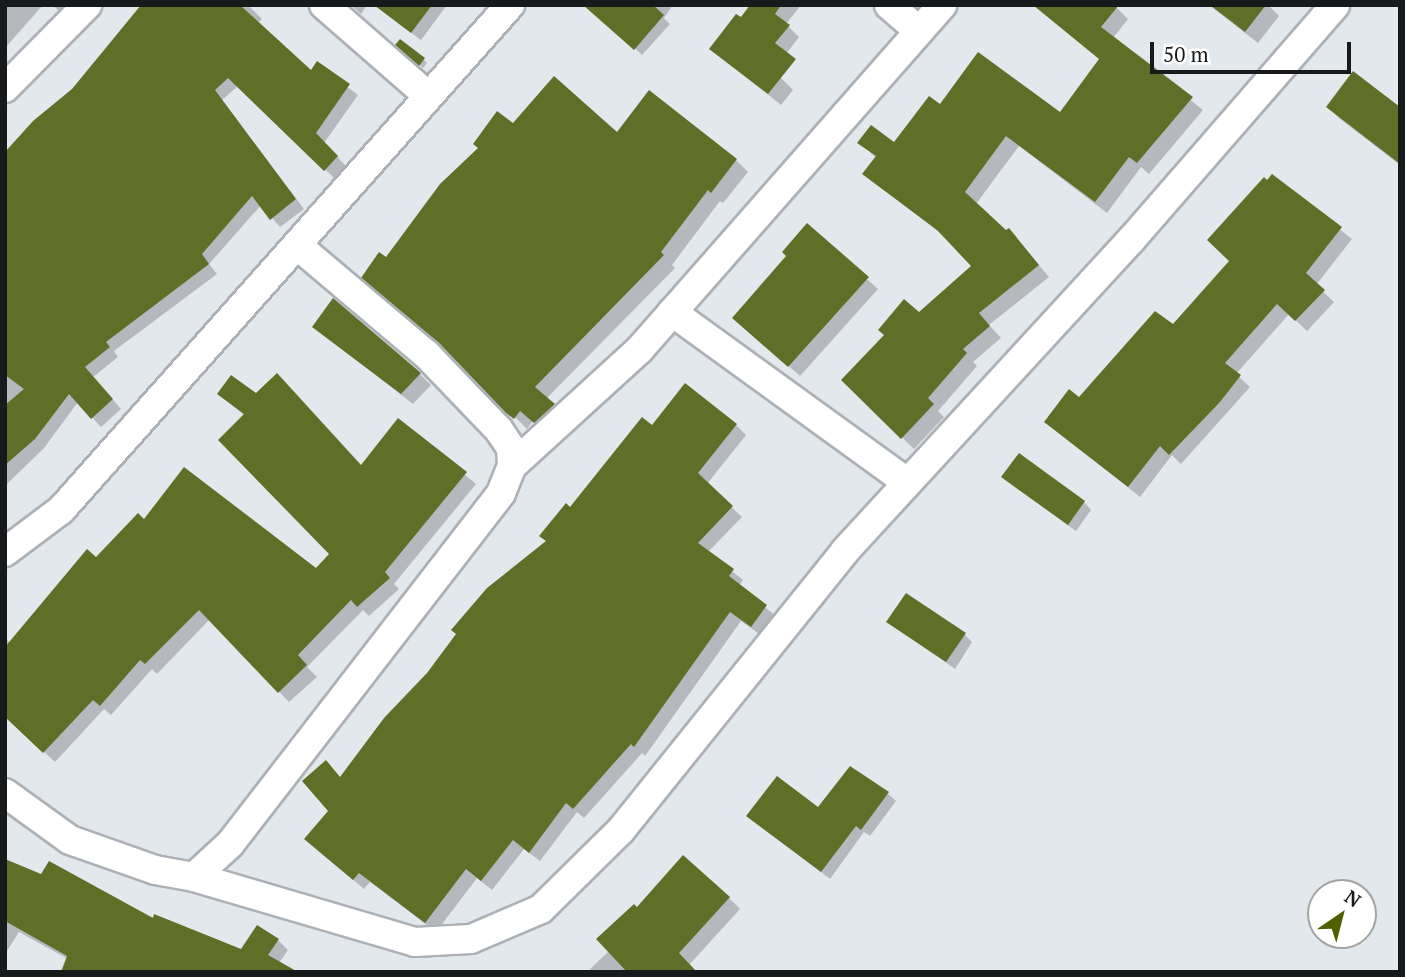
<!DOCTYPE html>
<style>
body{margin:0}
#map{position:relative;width:1405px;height:977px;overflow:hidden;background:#e3e8ed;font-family:"PT Serif",serif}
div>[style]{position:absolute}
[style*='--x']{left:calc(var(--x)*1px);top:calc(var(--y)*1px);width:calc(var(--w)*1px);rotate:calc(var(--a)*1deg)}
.shadow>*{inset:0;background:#0003}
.building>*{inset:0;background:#5f6f28}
.roads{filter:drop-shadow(2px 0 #adb1b6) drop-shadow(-2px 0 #adb1b6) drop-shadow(0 2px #adb1b6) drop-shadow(0 -2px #adb1b6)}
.minor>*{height:28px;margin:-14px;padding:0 14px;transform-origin:14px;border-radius:14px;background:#fff}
span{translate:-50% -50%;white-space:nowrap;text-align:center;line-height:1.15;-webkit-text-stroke:7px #fff;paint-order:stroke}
.frame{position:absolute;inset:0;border:7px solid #17191a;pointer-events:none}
.north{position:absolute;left:1307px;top:879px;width:70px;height:70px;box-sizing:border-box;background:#fff;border:2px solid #a2a3a3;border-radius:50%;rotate:35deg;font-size:19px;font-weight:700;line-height:28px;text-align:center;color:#17191a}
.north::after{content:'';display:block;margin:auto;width:24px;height:32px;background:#4f5f02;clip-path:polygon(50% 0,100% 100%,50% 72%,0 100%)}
.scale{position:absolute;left:1150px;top:42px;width:201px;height:32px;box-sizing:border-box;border:4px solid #17191a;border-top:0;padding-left:9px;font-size:21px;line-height:24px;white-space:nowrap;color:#17191a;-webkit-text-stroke:5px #fff;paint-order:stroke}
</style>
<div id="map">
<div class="shadow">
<i style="clip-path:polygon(5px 5px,43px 5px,5px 48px)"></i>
<i style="clip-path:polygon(52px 5px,70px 5px,63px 14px)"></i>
<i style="clip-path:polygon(143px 5px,248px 5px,262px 19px,257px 24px,312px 72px,317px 64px,358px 95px,324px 143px,346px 166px,334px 178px,238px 86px,222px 100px,304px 209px,280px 227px,261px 205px,209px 264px,217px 274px,114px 351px,118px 357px,93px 377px,121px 409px,101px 427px,78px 402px,44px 448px,5px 486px,5px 152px,74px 90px)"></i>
<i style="clip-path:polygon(351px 5px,367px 5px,361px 14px)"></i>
<i style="clip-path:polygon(374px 5px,447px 5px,421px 40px)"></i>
<i style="clip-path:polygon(590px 5px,673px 5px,664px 18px,670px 24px,642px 55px)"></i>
<i style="clip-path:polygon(753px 5px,801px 5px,786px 24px,799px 37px,780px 62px)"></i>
<i style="clip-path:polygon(1033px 5px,1114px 5px,1128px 19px,1113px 38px,1203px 110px,1149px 174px,1141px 167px,1107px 213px,1019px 146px,976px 204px,1006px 232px,1009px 230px,1049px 277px,989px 325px,1001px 338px,973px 362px,977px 366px,938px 411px,944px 417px,914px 449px,843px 380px,974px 266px,948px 239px,864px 174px,876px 158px,860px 142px,895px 145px,940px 107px,1061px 114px,1101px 60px)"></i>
<i style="clip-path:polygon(1209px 5px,1268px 5px,1279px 16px,1258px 43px)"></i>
<i style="clip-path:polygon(398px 45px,423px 59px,427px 63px,423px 68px)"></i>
<i style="clip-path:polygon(711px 49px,781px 78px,793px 90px,781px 105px)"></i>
<i style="clip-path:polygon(1328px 107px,1400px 109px,1400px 165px,1340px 119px)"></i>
<i style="clip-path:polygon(514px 126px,617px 134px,736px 160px,748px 172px,723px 203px,720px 201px,672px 265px,675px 268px,546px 399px,565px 417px,547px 433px,533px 421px,527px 429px,451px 353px,375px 289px,387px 260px)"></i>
<i style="clip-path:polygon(1272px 176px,1352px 239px,1316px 285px,1334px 302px,1307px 331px,1289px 314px,1236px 374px,1250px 387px,1181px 464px,1172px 455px,1140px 497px,1046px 422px,1173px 327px,1231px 261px)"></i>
<i style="clip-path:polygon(807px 226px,878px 289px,800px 376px,745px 328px)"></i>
<i style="clip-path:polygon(314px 327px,420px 374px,431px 385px,413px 404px)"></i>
<i style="clip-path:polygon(219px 394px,362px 467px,398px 420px,476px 484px,394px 584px,399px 589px,369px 616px,363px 610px,307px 667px,317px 677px,289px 702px,210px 619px,157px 674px,152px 669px,111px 715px,104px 709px,55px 762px,5px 716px,5px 638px,11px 644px,96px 559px,144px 522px,316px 571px,331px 553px,245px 416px)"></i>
<i style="clip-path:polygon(736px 425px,746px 435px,707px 484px,742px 517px,708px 552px,743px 580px,739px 586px,776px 616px,762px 636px,741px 621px,645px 756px,642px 753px,584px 818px,577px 812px,540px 861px,524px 849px,492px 890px,477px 878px,436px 932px,370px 882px,364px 889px,317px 849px,341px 779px,548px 542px,570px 509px,652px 427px)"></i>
<i style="clip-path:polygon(1012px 485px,1084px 502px,1091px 510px,1076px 531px)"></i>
<i style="clip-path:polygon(888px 622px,964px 634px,972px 642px,955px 669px)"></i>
<i style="clip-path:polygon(888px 794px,896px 801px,870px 836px,864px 832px,830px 879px,748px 816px,819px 809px)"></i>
<i style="clip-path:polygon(5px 861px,242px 952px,278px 940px,288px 950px,279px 963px,68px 959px,19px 932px,5px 954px)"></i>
<i style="clip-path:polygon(729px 898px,740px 909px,689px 965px,693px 972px,587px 972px,609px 951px,637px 910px)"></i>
</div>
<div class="building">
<i style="clip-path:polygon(141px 5px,240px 5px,311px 70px,317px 61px,350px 84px,316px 133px,338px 156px,324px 171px,228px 78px,215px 90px,296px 199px,270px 220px,252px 196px,202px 254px,209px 264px,106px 342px,110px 347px,85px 367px,113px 399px,91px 419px,69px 394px,35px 439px,5px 465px,5px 405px,24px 389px,5px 375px,5px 152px,33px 121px,72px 89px)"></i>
<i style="clip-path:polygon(374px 5px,432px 5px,411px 33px)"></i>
<i style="clip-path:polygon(583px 5px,653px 5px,664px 15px,634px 50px)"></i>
<i style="clip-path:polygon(750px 5px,781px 5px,775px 14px,790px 25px,775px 43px,796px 59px,768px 94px,709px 49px,736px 14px,741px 17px)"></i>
<i style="clip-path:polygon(1033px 5px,1119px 5px,1101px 27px,1193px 97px,1137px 163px,1129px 157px,1095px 202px,1006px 136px,965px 192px,1006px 230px,1009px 228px,1039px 265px,979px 313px,990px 326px,963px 349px,967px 353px,928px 398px,934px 404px,901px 439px,841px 380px,884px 335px,878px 330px,904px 299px,919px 312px,971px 266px,937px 230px,862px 174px,876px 156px,857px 143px,871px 125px,894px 142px,929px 96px,940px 104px,978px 52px,1060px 112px,1099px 59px)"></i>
<i style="clip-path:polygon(1210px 5px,1266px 5px,1245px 32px)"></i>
<i style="clip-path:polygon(400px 39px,425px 58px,419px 66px,395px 45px)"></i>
<i style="clip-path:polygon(1353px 71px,1400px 107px,1400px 164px,1326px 107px)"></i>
<i style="clip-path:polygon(554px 76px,617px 132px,649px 90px,737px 159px,711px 193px,708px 190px,661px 252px,664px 255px,535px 387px,555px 404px,534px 423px,520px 411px,514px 419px,506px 413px,439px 343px,361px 278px,379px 252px,386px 257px,440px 184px,478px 148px,473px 144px,497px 111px,513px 123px)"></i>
<i style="clip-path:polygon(1272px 174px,1342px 227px,1306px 273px,1325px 290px,1295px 321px,1277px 304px,1225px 363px,1241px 375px,1220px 402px,1169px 455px,1160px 446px,1128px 487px,1044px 422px,1069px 389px,1079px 397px,1155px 311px,1173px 324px,1229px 261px,1207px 240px,1264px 177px,1267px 180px)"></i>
<i style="clip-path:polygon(807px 223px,869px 277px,788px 367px,732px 318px,786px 256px,782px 252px)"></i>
<i style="clip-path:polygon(333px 298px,421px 373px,401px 394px,312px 327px)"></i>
<i style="clip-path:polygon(277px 373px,361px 465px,398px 418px,467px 472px,385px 572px,390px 578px,357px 607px,351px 600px,298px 655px,307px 665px,278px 693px,199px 610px,145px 664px,140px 660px,100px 706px,93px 700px,43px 753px,5px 717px,5px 647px,87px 549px,96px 557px,138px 513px,144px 519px,184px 467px,316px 568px,329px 554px,218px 440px,244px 414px,217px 394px,231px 375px,256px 393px)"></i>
<i style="clip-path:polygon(685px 383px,737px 424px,698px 473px,733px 506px,698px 543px,734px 569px,729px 576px,767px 605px,751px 627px,730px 612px,634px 747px,631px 744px,573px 809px,566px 803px,529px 853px,513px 840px,481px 881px,466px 869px,425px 923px,359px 873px,353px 880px,304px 839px,328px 811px,302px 781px,326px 760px,340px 777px,384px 718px,427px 673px,456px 634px,451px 630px,487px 588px,546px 541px,539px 536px,566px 503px,570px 507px,642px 417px,652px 425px)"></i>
<i style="clip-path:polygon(1019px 453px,1085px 501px,1068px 525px,1001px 477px)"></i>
<i style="clip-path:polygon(906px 593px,966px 633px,946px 662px,886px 622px)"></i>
<i style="clip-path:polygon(850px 766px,889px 792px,861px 830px,856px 826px,821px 872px,746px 816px,777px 776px,818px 807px)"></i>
<i style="clip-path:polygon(683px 855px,730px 897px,679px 953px,697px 972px,627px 972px,596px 939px,634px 904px,637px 907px)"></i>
<i style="clip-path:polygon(5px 859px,41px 874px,49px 861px,153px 918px,154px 914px,241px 949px,257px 925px,279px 939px,268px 955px,298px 972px,61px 972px,67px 956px,5px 921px)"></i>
</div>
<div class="roads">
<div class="minor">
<i style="--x:324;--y:5;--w:137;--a:41.1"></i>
<i style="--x:889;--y:5;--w:40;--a:41"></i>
<i style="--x:5;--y:88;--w:117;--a:-45.3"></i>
<i style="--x:672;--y:312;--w:290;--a:35.9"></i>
<i style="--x:512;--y:466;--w:173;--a:-42.4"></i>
<i style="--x:640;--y:349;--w:458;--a:-48.7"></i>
<i style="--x:5;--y:552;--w:70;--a:-36.9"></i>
<i style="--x:61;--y:510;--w:676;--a:-48.36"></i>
<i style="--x:5;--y:793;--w:80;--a:35.9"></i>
<i style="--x:70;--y:840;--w:90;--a:19.4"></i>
<i style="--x:155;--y:870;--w:40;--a:10"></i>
<i style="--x:194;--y:877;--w:49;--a:-42.5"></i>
<i style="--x:230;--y:844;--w:443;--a:-52.3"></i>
<i style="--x:501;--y:493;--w:29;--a:-68"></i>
<i style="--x:512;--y:466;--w:18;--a:-93"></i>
<i style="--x:511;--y:448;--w:23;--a:-124"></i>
<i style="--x:498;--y:429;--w:103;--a:-133.8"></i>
<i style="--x:427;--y:355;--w:169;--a:-139.8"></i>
<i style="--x:194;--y:877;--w:230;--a:16.4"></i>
<i style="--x:415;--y:942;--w:56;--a:-3.1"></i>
<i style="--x:471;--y:939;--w:76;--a:-23.2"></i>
<i style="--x:541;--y:909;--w:112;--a:-44.6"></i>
<i style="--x:621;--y:830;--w:358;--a:-51.2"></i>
<i style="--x:845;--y:551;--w:423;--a:-47.4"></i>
<i style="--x:1131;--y:240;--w:311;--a:-49"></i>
</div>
</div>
<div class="frame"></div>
<div class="north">N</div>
<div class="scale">50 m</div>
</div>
